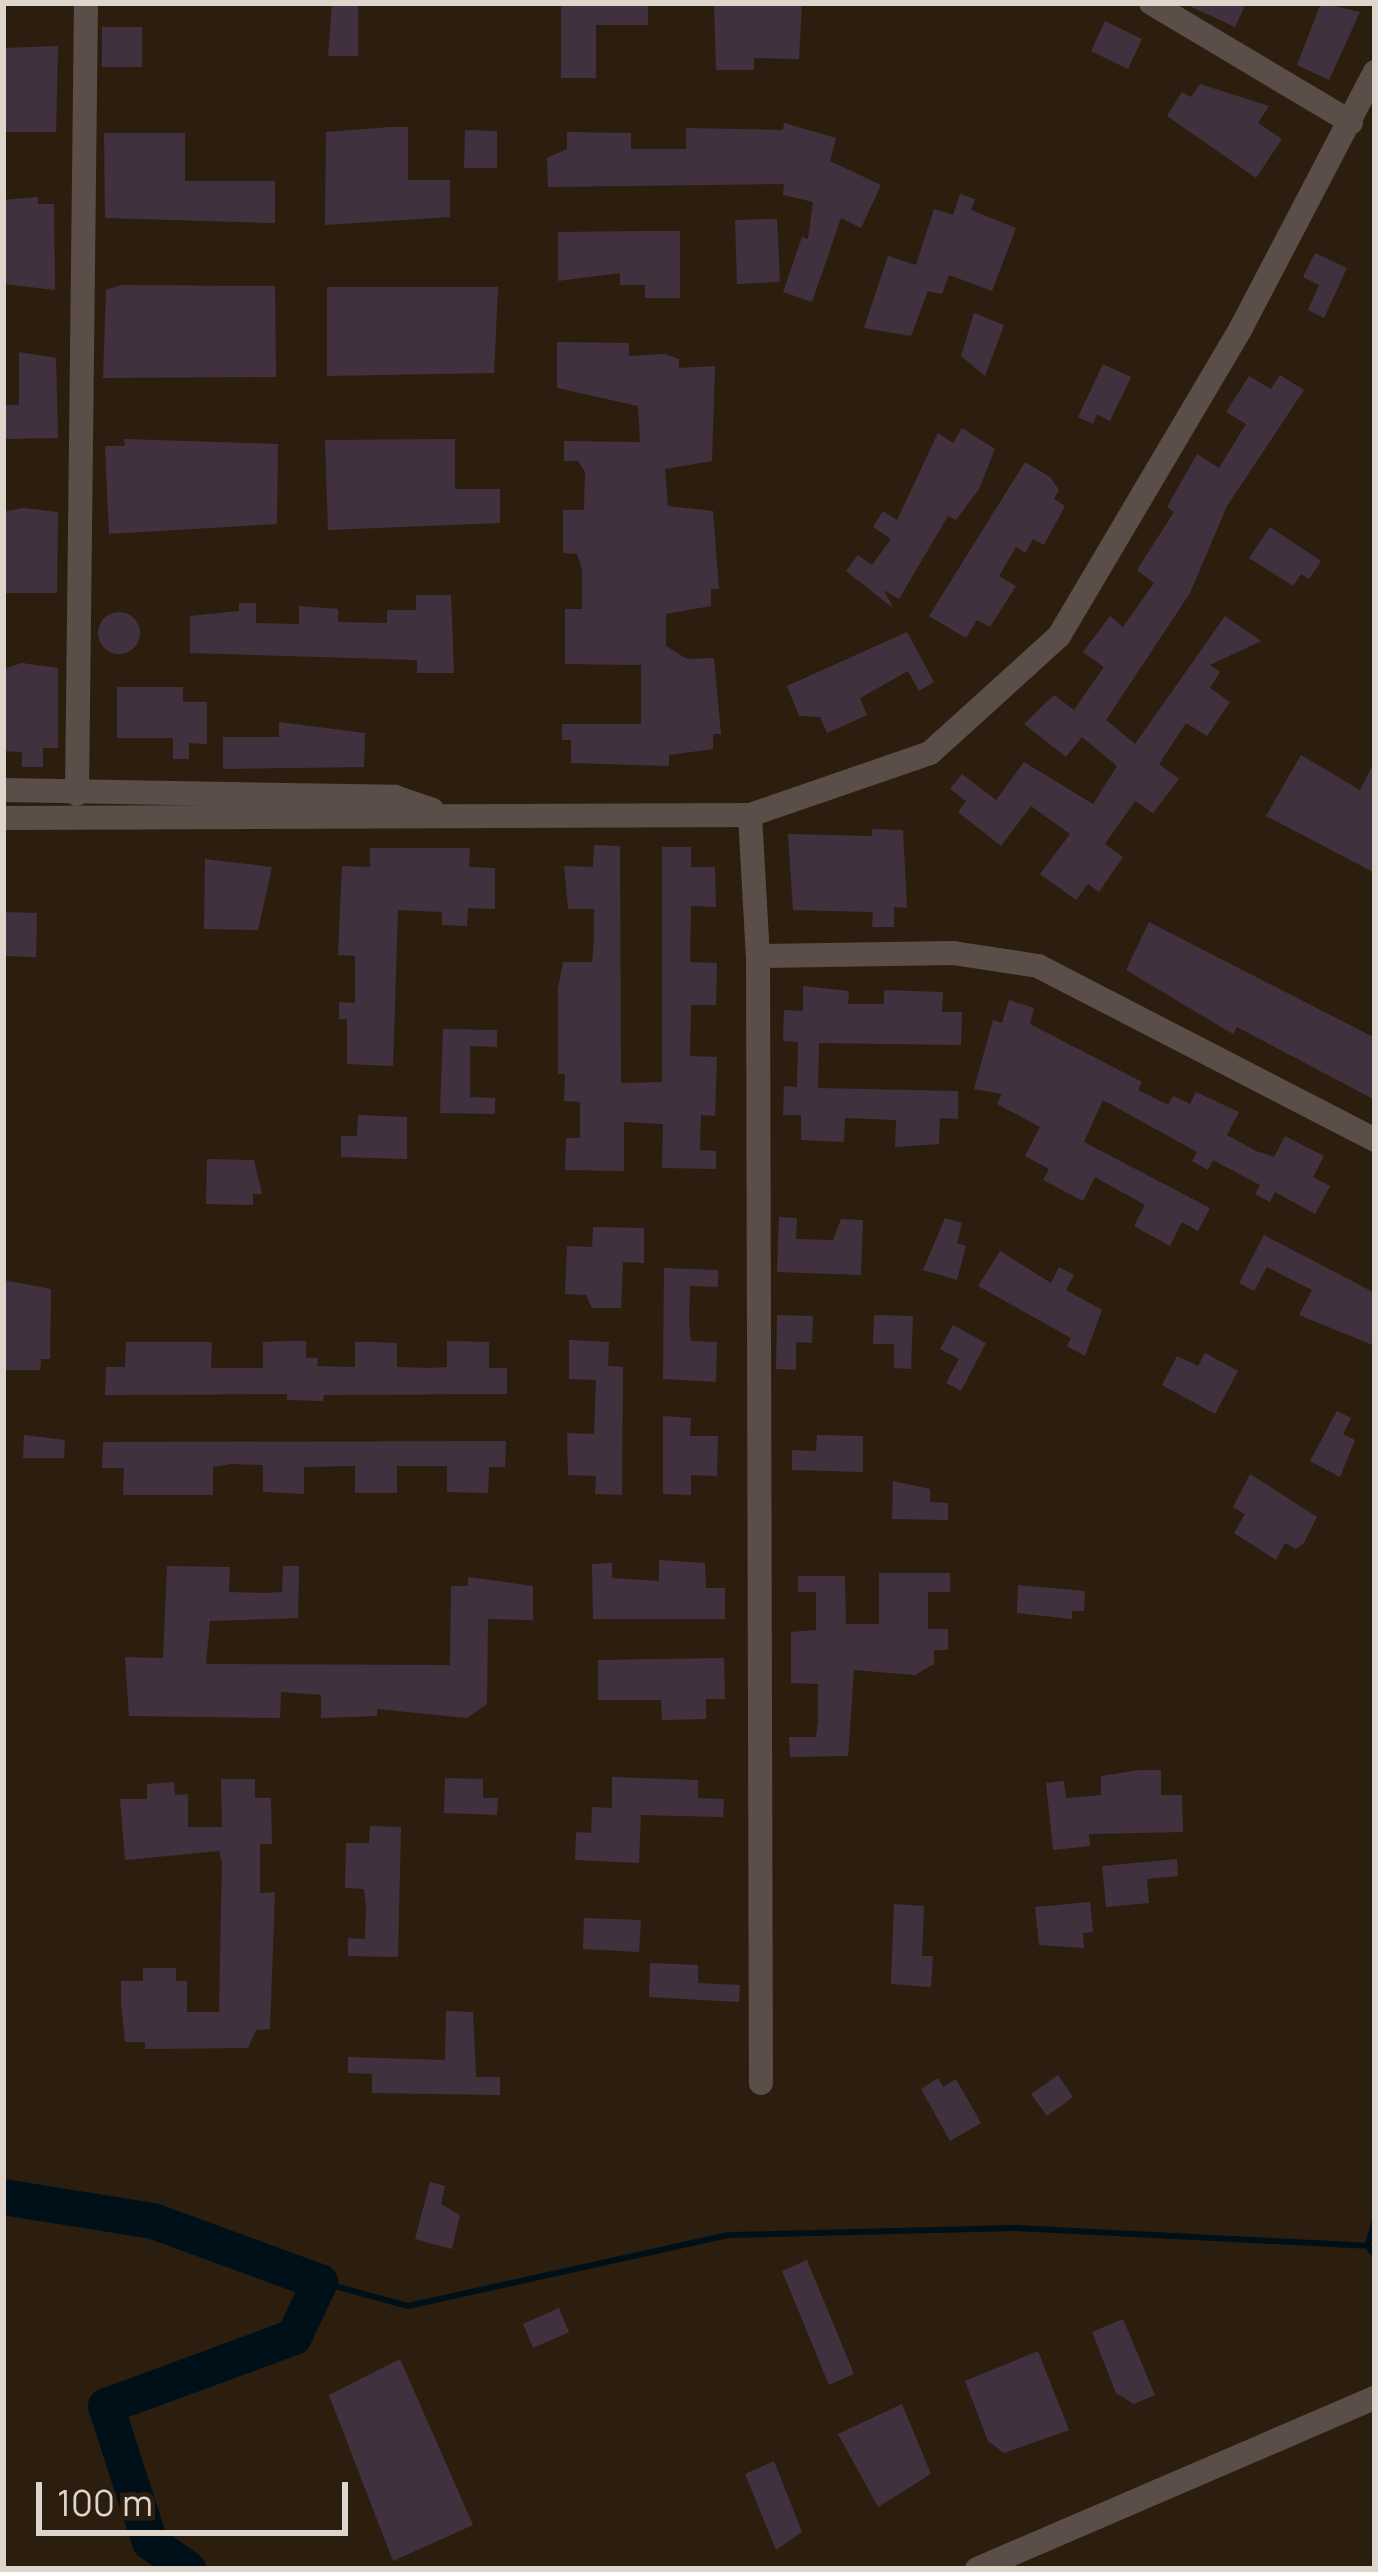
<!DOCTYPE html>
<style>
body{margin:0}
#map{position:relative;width:1378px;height:2572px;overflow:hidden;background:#2c1e0f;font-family:Manrope,sans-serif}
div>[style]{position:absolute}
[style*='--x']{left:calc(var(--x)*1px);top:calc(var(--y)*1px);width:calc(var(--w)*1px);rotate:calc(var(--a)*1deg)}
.stream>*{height:6px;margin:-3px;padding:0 3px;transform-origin:3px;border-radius:3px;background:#001019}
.river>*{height:36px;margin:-18px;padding:0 18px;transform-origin:18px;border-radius:18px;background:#001019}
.building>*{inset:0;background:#41313f}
.round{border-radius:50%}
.minor>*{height:24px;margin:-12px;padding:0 12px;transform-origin:12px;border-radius:12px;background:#5b4e49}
span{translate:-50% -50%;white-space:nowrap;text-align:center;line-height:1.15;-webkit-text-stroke:9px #2c1e0f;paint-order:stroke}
.frame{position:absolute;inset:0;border:6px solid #ded6cc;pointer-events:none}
.scale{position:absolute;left:36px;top:2482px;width:312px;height:54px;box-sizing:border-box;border:6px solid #ded6cc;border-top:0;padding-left:15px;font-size:36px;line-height:42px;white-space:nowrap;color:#ded6cc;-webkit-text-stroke:9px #2c1e0f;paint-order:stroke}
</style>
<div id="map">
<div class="stream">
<i style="--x:1368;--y:2244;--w:26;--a:-74"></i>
<i style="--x:320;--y:2282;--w:91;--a:15.3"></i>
<i style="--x:408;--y:2306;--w:329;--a:-12.5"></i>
<i style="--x:729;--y:2235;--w:287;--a:-1.4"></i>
<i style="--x:1016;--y:2228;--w:351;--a:2.9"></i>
<i style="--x:1367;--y:2246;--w:12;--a:48"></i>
</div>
<div class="river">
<i style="--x:3;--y:2197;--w:152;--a:9.1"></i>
<i style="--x:153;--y:2221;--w:178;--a:20.1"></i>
<i style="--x:320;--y:2282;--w:61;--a:115.3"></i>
<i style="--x:294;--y:2337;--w:200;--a:159.8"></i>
<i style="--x:106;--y:2406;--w:143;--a:72.1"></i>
<i style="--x:150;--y:2542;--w:47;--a:35.4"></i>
</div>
<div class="building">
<i style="clip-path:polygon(332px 3px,358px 3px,358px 56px,328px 56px)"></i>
<i style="clip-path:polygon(561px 3px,648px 3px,648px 25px,596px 25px,596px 78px,561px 78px)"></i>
<i style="clip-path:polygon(714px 3px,802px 3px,799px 59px,754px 58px,754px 70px,716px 70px)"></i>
<i style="clip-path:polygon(1183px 3px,1246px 3px,1235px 27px)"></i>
<i style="clip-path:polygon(1321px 3px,1360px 12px,1329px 80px,1297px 65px)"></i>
<i style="clip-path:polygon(1105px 21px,1142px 39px,1128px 69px,1091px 51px)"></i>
<i style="clip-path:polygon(102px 27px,142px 27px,142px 67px,102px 67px)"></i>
<i style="clip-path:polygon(58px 46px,56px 132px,3px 132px,3px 48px)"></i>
<i style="clip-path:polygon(1200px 84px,1269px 106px,1258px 123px,1282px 139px,1256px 178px,1167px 116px,1182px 92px,1191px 97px)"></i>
<i style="clip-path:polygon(784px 123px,836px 138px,830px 161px,881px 185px,861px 228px,841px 218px,812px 302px,783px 292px,802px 237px,808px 239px,813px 202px,783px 195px,784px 184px,548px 187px,547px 158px,567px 149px,567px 132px,631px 133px,631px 149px,686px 149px,686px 128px,783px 130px)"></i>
<i style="clip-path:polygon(390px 127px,408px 127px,408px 180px,450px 180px,450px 217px,325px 225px,326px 132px)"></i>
<i style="clip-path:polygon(465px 130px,497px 131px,497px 168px,464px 168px)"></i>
<i style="clip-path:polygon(104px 133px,185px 133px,185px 181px,275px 181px,275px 223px,105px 218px)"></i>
<i style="clip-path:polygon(960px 194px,975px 199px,971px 210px,1016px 228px,992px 291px,949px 275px,942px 294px,928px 291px,911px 336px,864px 328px,888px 256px,916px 265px,934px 209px,953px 215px)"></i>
<i style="clip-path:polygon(38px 197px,38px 204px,54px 204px,55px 290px,3px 284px,3px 200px)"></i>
<i style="clip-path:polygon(777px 219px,780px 282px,737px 284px,735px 220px)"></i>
<i style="clip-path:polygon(645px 231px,680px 231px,680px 298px,645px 298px,645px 285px,620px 285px,620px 273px,558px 281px,558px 232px)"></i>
<i style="clip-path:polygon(1315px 253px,1347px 268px,1324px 318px,1308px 310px,1319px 285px,1303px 277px)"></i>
<i style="clip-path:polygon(122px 285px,275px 286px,276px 377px,103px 378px,106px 290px)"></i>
<i style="clip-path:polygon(327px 287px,498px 287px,494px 373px,327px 376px)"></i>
<i style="clip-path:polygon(974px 313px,1004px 325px,985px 376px,961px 356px)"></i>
<i style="clip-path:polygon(557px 342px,629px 343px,629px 356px,664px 354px,679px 359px,679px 368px,715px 366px,712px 461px,665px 469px,668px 506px,713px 511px,719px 589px,711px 589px,711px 606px,666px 614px,666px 646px,687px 659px,714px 658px,721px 734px,713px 734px,713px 749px,669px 755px,669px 766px,571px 763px,571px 740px,562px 740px,562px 724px,641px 724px,641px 665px,565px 664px,565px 609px,582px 609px,582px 569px,577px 554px,563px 553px,563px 510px,584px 510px,585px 472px,578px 461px,564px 461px,564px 441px,640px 442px,638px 406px,557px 388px)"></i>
<i style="clip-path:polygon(19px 352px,56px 358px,58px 438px,3px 439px,3px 405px,19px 405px)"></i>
<i style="clip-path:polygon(1103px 364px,1131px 377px,1110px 421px,1097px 414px,1093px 424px,1078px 417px)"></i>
<i style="clip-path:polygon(1280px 375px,1304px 390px,1227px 506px,1190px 593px,1106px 720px,1135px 744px,1225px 616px,1261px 641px,1210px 665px,1220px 672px,1210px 688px,1230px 702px,1207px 736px,1186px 723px,1159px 764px,1179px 779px,1153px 813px,1135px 801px,1105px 844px,1123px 857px,1099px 892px,1088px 884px,1076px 900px,1040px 874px,1070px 834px,1031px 806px,1001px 846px,958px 812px,966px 801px,950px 789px,962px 774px,996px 800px,1024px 762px,1093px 804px,1117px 766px,1082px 737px,1066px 757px,1024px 724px,1054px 695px,1074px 710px,1104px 667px,1083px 652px,1110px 616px,1123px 627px,1154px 583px,1137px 570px,1174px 512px,1167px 507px,1197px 454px,1219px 468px,1246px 424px,1226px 412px,1249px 376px,1271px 389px)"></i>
<i style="clip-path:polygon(962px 428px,995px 449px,979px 489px,956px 520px,948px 516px,899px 599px,884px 590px,893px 608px,846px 571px,858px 555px,872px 565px,891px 539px,873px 527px,883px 511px,897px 520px,938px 433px,953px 443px)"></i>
<i style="clip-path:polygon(124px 439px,278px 444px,277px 524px,109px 534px,105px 446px,125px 446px)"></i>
<i style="clip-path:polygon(455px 439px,455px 489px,500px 489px,500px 523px,328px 530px,325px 440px)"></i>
<i style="clip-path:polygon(1025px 462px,1050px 477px,1059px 490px,1054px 499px,1065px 506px,1044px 545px,1033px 539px,1025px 553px,1016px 547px,999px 576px,1016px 586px,990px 627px,977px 620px,966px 638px,929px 616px)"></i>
<i style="clip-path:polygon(23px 508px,58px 512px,57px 593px,3px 593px,3px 512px)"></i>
<i style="clip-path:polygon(1270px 527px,1321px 561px,1309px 579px,1301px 574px,1293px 586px,1249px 558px)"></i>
<i style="clip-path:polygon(416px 595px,451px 595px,454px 673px,417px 673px,417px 660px,190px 653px,190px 616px,239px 611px,239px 603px,256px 603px,256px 623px,299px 624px,299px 606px,338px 609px,338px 622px,387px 623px,387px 610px,416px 610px)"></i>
<i class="round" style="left:98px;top:612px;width:42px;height:42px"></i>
<i style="clip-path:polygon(907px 632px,934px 682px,919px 691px,908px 671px,860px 698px,867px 715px,827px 733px,820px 717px,799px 716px,787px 686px)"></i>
<i style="clip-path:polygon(22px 663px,58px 668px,58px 748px,43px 748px,43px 767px,22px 767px,22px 752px,3px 751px,3px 669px)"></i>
<i style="clip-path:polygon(117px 687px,183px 687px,183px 702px,207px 702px,207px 744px,189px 743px,189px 759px,173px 759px,173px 738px,117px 738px)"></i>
<i style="clip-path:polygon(279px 722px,365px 733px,364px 767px,223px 769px,223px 737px,279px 737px)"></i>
<i style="clip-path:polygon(1301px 755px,1360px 790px,1375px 761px,1375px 873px,1266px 816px)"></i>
<i style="clip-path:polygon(872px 829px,903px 830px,907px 908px,894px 907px,894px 927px,872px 927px,873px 912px,793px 910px,788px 834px,872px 836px)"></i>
<i style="clip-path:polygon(594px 845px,620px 846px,621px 1083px,662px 1082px,662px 847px,691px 847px,691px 867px,715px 867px,716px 907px,691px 906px,690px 962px,717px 963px,716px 1005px,691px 1005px,690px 1056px,717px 1057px,715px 1116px,701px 1115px,700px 1150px,716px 1151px,716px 1169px,662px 1168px,663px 1124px,624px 1122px,624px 1171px,565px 1170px,566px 1138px,580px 1138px,580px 1102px,564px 1101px,565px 1074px,558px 1074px,558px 988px,563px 962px,592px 962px,594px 941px,594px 909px,568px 909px,564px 866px,593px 867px)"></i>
<i style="clip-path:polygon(370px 848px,470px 848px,469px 867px,495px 868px,495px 909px,468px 908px,467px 926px,442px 925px,442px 912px,398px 910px,393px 1066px,347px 1064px,347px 1019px,339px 1019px,339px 1002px,355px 1003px,355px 956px,338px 955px,342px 866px,370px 867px)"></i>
<i style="clip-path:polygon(205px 859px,272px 867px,258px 930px,204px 929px)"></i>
<i style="clip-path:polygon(3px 912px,37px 913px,36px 957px,3px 956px)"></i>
<i style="clip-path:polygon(1149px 922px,1375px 1038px,1375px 1100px,1237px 1027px,1233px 1034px,1126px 970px)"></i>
<i style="clip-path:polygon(803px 986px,849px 991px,848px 1004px,884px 1004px,884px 990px,943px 992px,942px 1012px,962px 1012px,961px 1045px,819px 1043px,818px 1088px,958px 1091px,958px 1119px,940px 1118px,939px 1144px,895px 1147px,896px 1120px,845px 1118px,844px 1142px,801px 1140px,801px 1115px,783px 1115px,784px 1086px,797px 1087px,798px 1042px,783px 1041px,784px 1010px,803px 1011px)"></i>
<i style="clip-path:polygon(1009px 1000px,1034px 1008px,1030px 1024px,1142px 1082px,1138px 1090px,1168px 1105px,1173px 1096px,1190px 1104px,1196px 1092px,1239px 1112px,1227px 1135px,1256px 1151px,1274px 1157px,1285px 1136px,1324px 1156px,1313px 1177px,1330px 1186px,1315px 1214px,1275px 1192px,1270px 1202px,1255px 1194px,1260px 1185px,1213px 1160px,1208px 1170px,1192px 1161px,1197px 1152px,1103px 1100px,1084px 1142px,1210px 1208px,1198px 1231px,1182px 1222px,1170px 1246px,1134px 1226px,1145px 1205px,1095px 1177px,1083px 1201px,1043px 1180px,1049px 1169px,1025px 1156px,1040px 1127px,997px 1104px,1002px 1094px,974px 1089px,993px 1020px,1002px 1023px)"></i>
<i style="clip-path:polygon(443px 1029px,497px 1030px,497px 1047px,470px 1046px,470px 1097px,495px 1098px,495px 1114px,440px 1113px)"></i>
<i style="clip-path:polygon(358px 1115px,407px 1117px,407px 1159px,341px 1157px,341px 1136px,357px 1136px)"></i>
<i style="clip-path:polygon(207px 1159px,254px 1160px,262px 1194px,253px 1194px,253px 1205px,206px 1204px)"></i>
<i style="clip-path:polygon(779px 1217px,797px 1218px,796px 1239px,833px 1240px,841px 1219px,863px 1220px,861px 1275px,777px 1272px)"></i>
<i style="clip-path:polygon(945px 1218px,962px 1223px,957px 1243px,966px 1246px,957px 1280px,923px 1270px)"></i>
<i style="clip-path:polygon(593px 1227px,644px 1228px,644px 1263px,623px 1262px,621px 1308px,592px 1308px,586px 1295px,565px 1294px,567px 1246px,592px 1247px)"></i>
<i style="clip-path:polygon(1264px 1235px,1375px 1293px,1375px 1346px,1299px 1315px,1312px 1290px,1267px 1267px,1254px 1291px,1239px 1283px)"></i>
<i style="clip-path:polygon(1000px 1251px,1051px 1283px,1059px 1267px,1074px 1275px,1066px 1290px,1102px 1310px,1085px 1356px,1067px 1346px,1071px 1338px,978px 1286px)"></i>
<i style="clip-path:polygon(664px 1268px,718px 1270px,718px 1287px,690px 1286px,689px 1321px,691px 1341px,717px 1342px,716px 1382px,663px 1379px)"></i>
<i style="clip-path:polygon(3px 1280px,51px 1289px,50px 1359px,41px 1359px,40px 1370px,3px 1370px)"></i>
<i style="clip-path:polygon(777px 1315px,813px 1316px,812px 1343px,796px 1342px,796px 1370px,776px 1369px)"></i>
<i style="clip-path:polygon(874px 1315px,913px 1316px,911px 1369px,894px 1368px,894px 1344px,873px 1344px)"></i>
<i style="clip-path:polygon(953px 1325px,986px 1343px,961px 1391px,946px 1383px,959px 1359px,940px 1349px)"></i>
<i style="clip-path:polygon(569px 1340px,609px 1342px,608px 1366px,623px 1367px,622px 1495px,595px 1494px,596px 1476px,568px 1475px,567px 1433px,594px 1434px,596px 1380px,569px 1379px)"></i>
<i style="clip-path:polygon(288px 1341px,306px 1341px,306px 1358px,318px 1358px,317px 1366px,355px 1367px,355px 1342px,373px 1342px,397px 1343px,397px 1367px,429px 1368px,447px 1367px,447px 1341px,489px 1342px,489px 1368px,507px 1368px,507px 1394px,324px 1395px,323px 1401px,287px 1400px,287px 1394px,105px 1395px,106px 1367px,125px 1367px,126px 1342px,212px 1342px,211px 1368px,263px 1368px,263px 1342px)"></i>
<i style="clip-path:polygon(1205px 1353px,1238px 1371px,1215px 1414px,1162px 1385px,1177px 1356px,1198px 1366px)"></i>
<i style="clip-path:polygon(1337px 1411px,1351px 1418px,1343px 1434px,1355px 1440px,1340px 1477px,1310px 1461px)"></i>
<i style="clip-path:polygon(663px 1416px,691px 1418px,690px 1436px,718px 1436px,717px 1476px,691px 1475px,691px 1495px,663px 1494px)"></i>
<i style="clip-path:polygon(24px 1435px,65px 1440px,64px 1458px,23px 1458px)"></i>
<i style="clip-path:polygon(817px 1435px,863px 1436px,863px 1472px,792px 1470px,792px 1450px,816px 1451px)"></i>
<i style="clip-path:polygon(506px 1441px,505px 1467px,489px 1467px,488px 1493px,447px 1492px,447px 1466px,397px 1466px,397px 1493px,355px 1493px,355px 1466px,304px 1467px,304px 1494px,263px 1492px,263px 1465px,230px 1464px,213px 1467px,213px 1495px,123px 1495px,124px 1468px,102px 1468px,103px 1442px)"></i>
<i style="clip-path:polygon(1250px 1474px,1317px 1517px,1304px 1543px,1296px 1549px,1285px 1543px,1276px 1560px,1234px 1533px,1245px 1514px,1233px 1507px)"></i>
<i style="clip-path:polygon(893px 1481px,930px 1489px,930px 1502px,948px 1503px,948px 1520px,892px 1519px)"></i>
<i style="clip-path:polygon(659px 1560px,705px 1563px,706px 1588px,725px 1588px,725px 1619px,593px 1619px,592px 1564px,612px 1563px,612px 1578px,659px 1581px)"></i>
<i style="clip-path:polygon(167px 1566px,230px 1567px,229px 1592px,264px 1593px,282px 1592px,283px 1566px,299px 1566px,298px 1618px,210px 1621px,206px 1664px,450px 1665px,451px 1586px,468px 1586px,468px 1577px,533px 1586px,533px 1620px,488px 1619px,487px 1704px,467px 1718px,377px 1709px,377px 1716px,321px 1718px,321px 1695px,281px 1692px,280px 1718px,129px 1716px,125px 1657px,163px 1658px)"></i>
<i style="clip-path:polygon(879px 1573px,950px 1573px,950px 1592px,928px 1592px,928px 1629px,948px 1629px,948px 1650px,934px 1650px,934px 1664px,915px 1675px,854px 1670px,848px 1756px,790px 1757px,789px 1737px,816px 1737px,818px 1720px,818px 1684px,791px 1683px,791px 1632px,816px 1630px,816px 1592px,798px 1592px,798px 1576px,845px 1576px,846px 1624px,879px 1624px)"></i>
<i style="clip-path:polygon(1018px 1585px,1085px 1591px,1084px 1611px,1072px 1611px,1072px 1619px,1017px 1613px)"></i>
<i style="clip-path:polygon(724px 1658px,725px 1699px,706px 1699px,706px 1719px,662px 1720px,661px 1700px,598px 1700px,598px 1660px)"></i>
<i style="clip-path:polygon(1139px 1770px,1161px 1770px,1161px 1795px,1182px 1795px,1183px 1832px,1089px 1834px,1090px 1846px,1053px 1850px,1046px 1783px,1064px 1781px,1066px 1798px,1101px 1795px,1101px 1776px)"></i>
<i style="clip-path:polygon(612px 1777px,698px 1780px,698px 1798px,724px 1799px,723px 1817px,641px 1815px,639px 1863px,575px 1860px,576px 1832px,591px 1833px,592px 1807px,612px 1808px)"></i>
<i style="clip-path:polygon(445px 1778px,483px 1779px,483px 1798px,498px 1798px,497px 1815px,444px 1813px)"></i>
<i style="clip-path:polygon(221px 1779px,255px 1779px,255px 1798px,271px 1798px,272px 1844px,260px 1844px,260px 1893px,275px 1892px,270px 2029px,256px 2030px,248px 2048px,145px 2049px,145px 2042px,125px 2042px,121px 2003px,121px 1981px,143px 1981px,143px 1968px,176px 1968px,176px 1981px,187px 1981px,187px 2012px,219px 2012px,222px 1862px,219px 1851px,125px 1860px,120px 1799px,147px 1799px,147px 1784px,174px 1782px,175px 1795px,188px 1794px,188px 1827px,222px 1827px)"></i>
<i style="clip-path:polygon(370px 1826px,401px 1827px,398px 1957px,348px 1956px,348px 1938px,365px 1939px,366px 1906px,364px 1889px,345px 1888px,346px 1843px,369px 1843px)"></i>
<i style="clip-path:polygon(1177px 1859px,1178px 1876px,1147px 1879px,1149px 1903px,1106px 1907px,1102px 1866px)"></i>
<i style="clip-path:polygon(1090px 1902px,1093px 1932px,1083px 1933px,1084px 1948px,1039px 1945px,1035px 1907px)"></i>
<i style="clip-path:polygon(894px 1904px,924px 1906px,922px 1956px,933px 1956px,931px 1987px,891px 1984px)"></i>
<i style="clip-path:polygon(584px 1918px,641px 1920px,639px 1952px,583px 1949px)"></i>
<i style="clip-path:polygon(650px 1963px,698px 1965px,698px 1983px,740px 1985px,739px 2002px,649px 1997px)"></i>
<i style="clip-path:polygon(446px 2011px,473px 2012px,476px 2077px,500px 2077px,500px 2095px,372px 2093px,372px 2074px,348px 2073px,348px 2057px,445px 2060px)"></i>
<i style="clip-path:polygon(1058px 2075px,1073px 2097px,1047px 2116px,1031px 2094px)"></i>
<i style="clip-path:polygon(938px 2078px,943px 2087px,956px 2079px,981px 2123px,950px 2141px,921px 2089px)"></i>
<i style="clip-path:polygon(430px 2182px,445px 2186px,441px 2204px,460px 2215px,452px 2249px,415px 2239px)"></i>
<i style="clip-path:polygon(807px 2260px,854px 2374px,829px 2385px,782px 2271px)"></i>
<i style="clip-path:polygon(559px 2308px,569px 2332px,533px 2348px,523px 2324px)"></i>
<i style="clip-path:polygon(1123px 2319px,1155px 2395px,1134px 2404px,1116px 2393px,1092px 2332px)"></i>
<i style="clip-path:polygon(1038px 2351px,1069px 2430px,1004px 2453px,988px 2441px,965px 2381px)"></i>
<i style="clip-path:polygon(400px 2359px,473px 2525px,393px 2561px,329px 2395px)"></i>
<i style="clip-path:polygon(902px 2404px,931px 2474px,878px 2507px,838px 2434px)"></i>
<i style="clip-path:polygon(774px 2461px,802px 2532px,776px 2550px,745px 2474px)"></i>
</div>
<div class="minor">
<i style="--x:1151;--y:3;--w:233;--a:30.8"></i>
<i style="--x:3;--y:790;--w:392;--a:1"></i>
<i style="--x:395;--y:797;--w:39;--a:19"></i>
<i style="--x:77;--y:794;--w:791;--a:-89.35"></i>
<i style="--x:750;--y:815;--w:190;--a:-19"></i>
<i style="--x:930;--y:753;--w:174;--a:-42.2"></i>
<i style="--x:1059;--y:636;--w:358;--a:-59.4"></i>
<i style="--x:1241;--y:328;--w:289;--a:-62.4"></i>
<i style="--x:3;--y:818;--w:747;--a:-0.23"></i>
<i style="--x:750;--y:815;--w:141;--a:86.8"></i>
<i style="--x:758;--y:956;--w:1127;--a:89.85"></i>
<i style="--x:758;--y:956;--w:195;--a:-0.9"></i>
<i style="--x:953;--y:953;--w:86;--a:8.7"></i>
<i style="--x:1038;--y:966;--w:379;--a:27.3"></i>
<i style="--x:977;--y:2569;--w:433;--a:-23.3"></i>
</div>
<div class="frame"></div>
<div class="scale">100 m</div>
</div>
